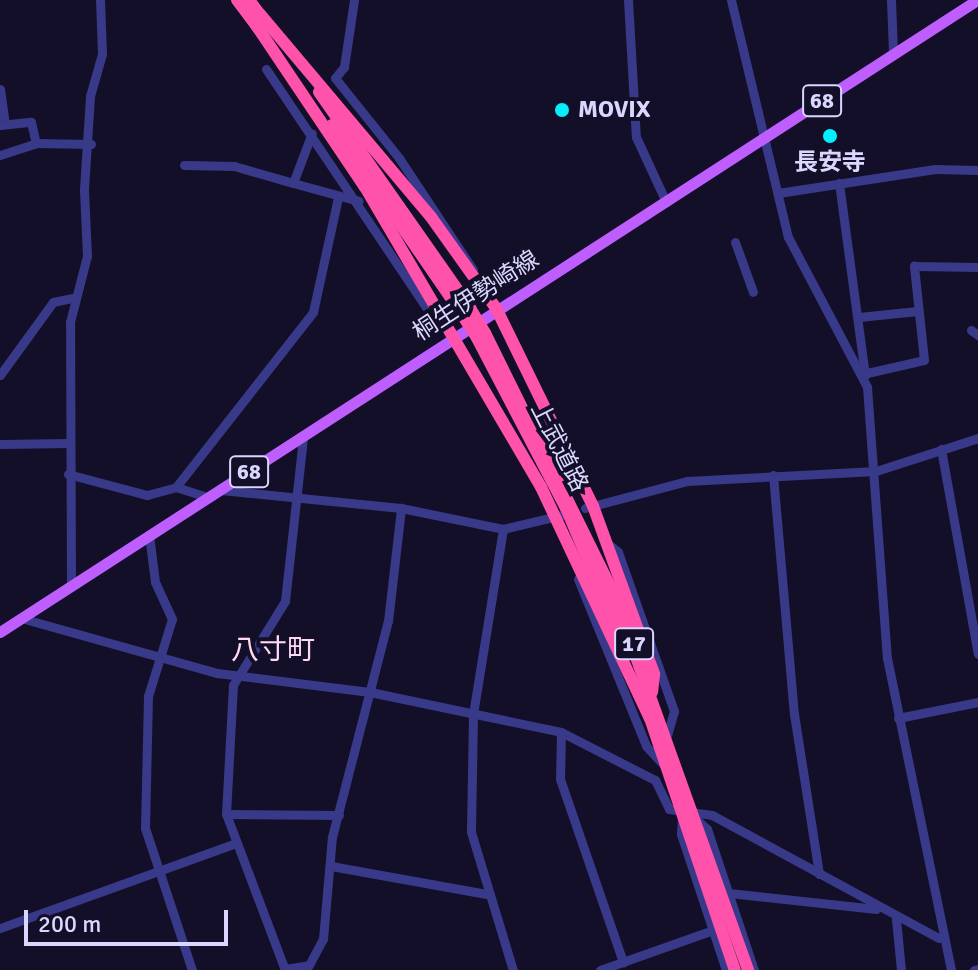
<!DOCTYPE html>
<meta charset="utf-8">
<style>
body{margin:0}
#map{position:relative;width:978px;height:970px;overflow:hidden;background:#130f29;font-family:Signika,"Noto Sans JP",sans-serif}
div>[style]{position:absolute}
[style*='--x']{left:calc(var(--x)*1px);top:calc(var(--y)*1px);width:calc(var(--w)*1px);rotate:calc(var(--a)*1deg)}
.minor>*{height:9px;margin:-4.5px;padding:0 4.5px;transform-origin:4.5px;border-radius:4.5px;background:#393989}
.major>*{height:11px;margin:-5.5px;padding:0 5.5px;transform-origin:5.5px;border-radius:5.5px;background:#be5eff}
.highway>*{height:12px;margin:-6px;padding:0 6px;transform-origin:6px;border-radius:6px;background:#ff52aa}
.highway-bridge>*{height:12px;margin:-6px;padding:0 6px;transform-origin:6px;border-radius:6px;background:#ff52aa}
.dots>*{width:22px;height:22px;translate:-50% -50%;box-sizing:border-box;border:4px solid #130f29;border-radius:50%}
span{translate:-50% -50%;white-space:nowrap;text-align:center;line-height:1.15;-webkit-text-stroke:8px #130f29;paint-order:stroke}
.shield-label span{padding:2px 6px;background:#130f29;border:2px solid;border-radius:6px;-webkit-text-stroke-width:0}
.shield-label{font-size:22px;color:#dad7ff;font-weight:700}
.poi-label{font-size:24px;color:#dad7ff;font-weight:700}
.left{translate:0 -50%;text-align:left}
.street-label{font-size:24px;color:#dad7ff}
.quarter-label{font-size:28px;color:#ffd9f2}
.scale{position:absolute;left:24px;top:910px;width:204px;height:36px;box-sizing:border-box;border:4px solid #dad7ff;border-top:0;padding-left:10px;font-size:24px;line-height:28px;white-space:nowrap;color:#dad7ff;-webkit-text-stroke:6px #130f29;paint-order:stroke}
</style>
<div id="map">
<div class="minor">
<i style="--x:354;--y:0;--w:68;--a:98.5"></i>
<i style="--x:344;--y:67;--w:14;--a:129"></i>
<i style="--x:335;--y:78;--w:102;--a:51.3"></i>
<i style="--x:399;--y:158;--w:134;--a:56.5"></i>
<i style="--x:628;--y:0;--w:137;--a:86.7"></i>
<i style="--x:636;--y:137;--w:72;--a:65.2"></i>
<i style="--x:731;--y:0;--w:244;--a:76.5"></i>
<i style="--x:788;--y:237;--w:170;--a:62.2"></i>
<i style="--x:867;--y:387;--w:272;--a:85.8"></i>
<i style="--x:887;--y:658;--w:318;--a:78.4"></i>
<i style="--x:891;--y:0;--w:53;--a:87.8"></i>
<i style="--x:266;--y:69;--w:287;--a:56.1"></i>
<i style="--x:426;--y:307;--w:12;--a:14"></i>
<i style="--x:0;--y:89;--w:35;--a:82"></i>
<i style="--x:0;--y:125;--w:31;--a:-6"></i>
<i style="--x:31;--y:122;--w:22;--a:77"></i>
<i style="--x:0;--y:155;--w:38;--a:-18"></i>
<i style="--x:36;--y:143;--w:55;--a:1"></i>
<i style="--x:184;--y:165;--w:50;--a:1.1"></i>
<i style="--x:234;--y:166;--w:61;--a:16.1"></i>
<i style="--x:293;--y:183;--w:53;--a:-69.2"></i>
<i style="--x:293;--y:183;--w:68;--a:15.3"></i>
<i style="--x:839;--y:183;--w:194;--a:82.3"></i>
<i style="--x:778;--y:193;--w:159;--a:-8.7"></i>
<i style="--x:935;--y:169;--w:43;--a:1.3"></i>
<i style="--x:735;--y:242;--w:53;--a:70.2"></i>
<i style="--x:859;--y:317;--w:59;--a:-5.8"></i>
<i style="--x:971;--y:330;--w:9;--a:36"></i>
<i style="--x:867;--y:373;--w:58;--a:-12.8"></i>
<i style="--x:924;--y:360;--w:95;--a:-96.1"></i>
<i style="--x:914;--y:266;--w:64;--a:0.9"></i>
<i style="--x:0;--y:375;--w:90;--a:-54"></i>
<i style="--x:53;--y:302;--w:19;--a:-12"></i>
<i style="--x:0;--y:444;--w:70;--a:-0.8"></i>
<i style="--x:941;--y:449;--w:208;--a:79.8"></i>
<i style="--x:68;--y:474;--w:82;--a:14.9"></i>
<i style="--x:147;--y:495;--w:30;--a:-15"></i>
<i style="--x:176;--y:487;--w:35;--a:18"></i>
<i style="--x:773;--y:475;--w:240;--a:85"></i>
<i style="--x:794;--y:714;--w:162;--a:81.1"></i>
<i style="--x:176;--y:487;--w:222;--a:-51.9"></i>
<i style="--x:313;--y:312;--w:118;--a:-77.7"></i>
<i style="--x:221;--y:490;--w:181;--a:5.7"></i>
<i style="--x:401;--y:508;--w:104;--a:11.6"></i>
<i style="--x:503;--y:529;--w:61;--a:-13.3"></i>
<i style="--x:585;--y:508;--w:106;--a:-14.8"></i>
<i style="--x:687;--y:481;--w:189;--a:-3"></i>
<i style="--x:876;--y:471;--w:107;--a:-17.9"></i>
<i style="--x:503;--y:529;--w:188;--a:99.2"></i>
<i style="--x:473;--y:715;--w:117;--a:91"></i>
<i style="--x:471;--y:832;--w:144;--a:73.1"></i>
<i style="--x:149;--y:535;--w:47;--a:82.7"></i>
<i style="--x:155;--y:582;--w:41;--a:65.3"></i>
<i style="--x:172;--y:619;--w:81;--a:107.3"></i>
<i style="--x:148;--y:696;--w:132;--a:91.3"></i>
<i style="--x:145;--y:828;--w:150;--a:71.7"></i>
<i style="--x:607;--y:543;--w:14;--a:39"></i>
<i style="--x:618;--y:552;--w:169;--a:70.6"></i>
<i style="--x:674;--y:711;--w:25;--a:106"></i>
<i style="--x:578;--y:579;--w:180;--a:67.8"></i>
<i style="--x:646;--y:746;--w:25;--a:47"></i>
<i style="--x:71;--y:586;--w:264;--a:-90.2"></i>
<i style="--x:70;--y:322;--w:68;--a:-75.6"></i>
<i style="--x:87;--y:256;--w:67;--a:-92.6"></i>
<i style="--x:84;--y:189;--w:93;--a:-86.3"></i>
<i style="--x:90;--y:96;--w:44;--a:-74.1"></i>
<i style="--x:102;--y:54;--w:54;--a:-92.1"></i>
<i style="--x:21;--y:618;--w:204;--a:15.7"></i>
<i style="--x:217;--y:673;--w:154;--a:7.1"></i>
<i style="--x:370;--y:692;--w:195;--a:11.8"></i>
<i style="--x:561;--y:732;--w:106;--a:27.1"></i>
<i style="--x:655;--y:780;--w:32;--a:64"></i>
<i style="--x:669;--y:809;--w:43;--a:7.9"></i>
<i style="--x:712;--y:815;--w:258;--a:28.5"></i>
<i style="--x:898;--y:718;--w:82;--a:-11.3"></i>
<i style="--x:561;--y:732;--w:47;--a:91.2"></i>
<i style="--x:560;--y:779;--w:194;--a:71"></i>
<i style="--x:226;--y:814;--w:113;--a:0.5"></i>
<i style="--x:682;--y:818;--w:16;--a:94"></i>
<i style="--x:681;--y:834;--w:143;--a:71.7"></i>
<i style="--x:696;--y:819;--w:15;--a:42"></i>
<i style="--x:707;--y:829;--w:149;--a:71.6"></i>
<i style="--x:331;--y:866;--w:158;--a:10.2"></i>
<i style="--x:729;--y:893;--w:148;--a:6.2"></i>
<i style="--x:896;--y:919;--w:51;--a:84.4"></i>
<i style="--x:0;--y:928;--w:251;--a:-19.8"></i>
<i style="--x:285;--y:969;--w:24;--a:-9"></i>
<i style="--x:309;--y:965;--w:30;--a:-62"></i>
<i style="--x:323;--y:939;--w:102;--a:-85"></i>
<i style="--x:332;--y:837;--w:223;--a:-75.5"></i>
<i style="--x:388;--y:621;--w:114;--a:-83.4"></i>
<i style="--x:285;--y:970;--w:167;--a:-110.7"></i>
<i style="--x:226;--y:814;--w:129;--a:-86.9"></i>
<i style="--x:233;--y:685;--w:99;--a:-58.2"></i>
<i style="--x:285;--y:601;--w:165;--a:-83.7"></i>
<i style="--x:600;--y:970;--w:120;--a:-19.5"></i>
<i style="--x:974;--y:970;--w:4;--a:-14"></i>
</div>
<div class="major">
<i style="--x:0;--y:632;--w:1164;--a:-32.9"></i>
</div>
<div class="highway">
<i style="--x:237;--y:0;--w:38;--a:53"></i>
<i style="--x:249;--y:0;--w:25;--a:53"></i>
<i style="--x:260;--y:14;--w:265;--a:49.9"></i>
<i style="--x:431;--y:217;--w:112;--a:54.5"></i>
<i style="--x:496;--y:308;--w:220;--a:63.9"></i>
<i style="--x:593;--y:506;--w:179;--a:70"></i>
<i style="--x:654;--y:674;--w:18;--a:96"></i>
<i style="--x:256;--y:25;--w:195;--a:56.1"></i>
<i style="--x:365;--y:187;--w:348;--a:59.6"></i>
<i style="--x:541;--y:487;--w:256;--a:64.8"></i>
<i style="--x:319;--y:92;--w:264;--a:55"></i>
<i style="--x:332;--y:125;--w:228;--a:55.5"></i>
<i style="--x:485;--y:333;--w:287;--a:63.7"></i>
<i style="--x:612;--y:590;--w:404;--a:70.3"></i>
<i style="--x:477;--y:338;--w:192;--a:62.4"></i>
<i style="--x:566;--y:508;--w:137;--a:67.2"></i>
<i style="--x:648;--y:712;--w:272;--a:71.4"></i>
</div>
<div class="highway-bridge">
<i style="--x:470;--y:308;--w:29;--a:59"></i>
<i style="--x:461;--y:313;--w:30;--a:57"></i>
</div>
<div class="dots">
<i style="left:562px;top:110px;background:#03eeff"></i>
<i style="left:830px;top:136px;background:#03eeff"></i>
</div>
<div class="shield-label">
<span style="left:822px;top:101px">68</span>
<span style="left:249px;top:472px">68</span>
<span style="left:634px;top:644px">17</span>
</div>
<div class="poi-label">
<span class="left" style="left:578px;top:110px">MOVIX</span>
<span style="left:830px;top:163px">長安寺</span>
</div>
<div class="street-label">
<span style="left:476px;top:296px;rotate:-33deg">桐生伊勢崎線</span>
<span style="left:559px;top:447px;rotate:63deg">上武道路</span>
</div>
<div class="quarter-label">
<span style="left:273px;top:650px">八寸町</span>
</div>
<div class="scale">200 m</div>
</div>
